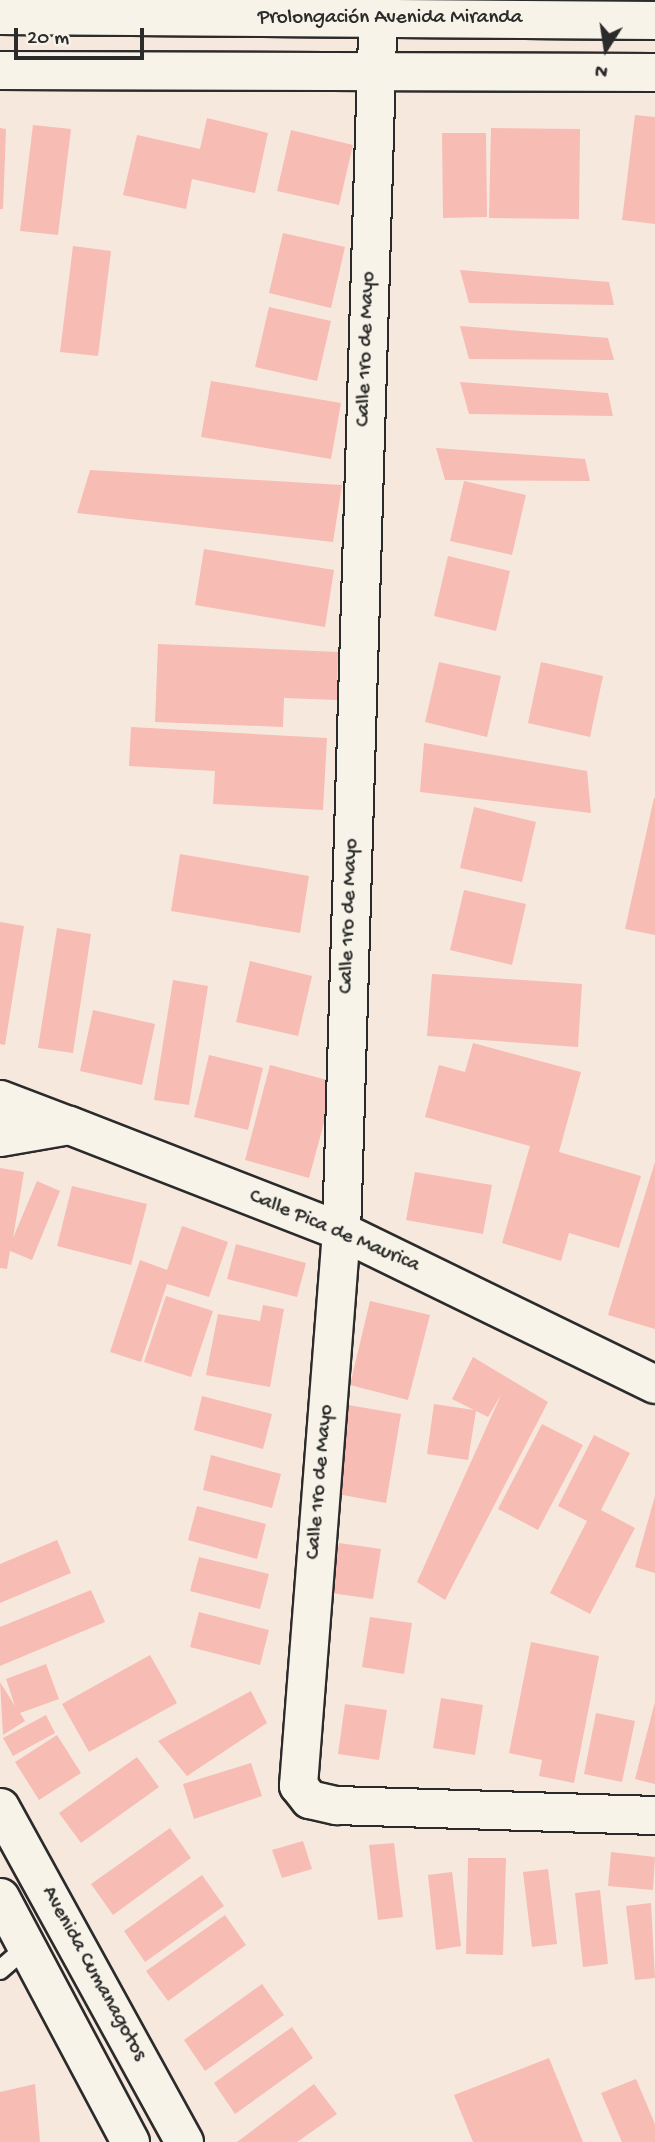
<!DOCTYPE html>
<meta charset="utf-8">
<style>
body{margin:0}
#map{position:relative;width:655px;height:2142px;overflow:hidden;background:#f7e8de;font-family:"Gochi Hand",sans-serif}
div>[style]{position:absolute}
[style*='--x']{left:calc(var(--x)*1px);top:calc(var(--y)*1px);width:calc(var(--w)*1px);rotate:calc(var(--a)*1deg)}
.building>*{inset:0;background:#f7bcb4}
.roads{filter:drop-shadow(2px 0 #2b2b2b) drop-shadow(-2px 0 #2b2b2b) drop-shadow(0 2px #2b2b2b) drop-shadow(0 -2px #2b2b2b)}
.lane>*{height:18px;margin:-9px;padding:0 9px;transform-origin:9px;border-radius:9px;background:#f7f3e8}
.street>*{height:37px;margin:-18.5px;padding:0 18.5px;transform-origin:18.5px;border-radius:18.5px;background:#f7f3e8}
span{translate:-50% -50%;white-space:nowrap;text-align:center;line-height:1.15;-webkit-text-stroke:6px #f7f3e8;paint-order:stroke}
.street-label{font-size:21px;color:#2b2b2b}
.north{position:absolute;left:571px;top:14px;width:70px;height:70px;-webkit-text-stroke:5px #f7f3e8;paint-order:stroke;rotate:192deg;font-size:19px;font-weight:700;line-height:28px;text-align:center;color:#2b2b2b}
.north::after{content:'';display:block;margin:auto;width:24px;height:32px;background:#2b2b2b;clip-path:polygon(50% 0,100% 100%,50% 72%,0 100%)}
.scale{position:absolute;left:14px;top:28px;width:130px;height:32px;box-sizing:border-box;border:4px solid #2b2b2b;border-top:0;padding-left:9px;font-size:21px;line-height:24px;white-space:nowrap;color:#2b2b2b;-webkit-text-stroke:5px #f7f3e8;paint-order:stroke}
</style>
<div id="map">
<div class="building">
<i style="clip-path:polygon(635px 115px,655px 117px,655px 224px,622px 220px)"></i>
<i style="clip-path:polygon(207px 118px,268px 133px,255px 193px,192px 179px,186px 209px,123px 195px,137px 135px,200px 149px)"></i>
<i style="clip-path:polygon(33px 125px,71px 129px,58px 235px,20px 231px)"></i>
<i style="clip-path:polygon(0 128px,6px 129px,3px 209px,0 209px)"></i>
<i style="clip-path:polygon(491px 128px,580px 129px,579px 219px,489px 218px)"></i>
<i style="clip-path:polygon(291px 130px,353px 145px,339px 205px,277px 191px)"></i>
<i style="clip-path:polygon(442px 133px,486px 133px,487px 217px,443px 218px)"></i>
<i style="clip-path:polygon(283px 233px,345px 247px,331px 308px,269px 293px)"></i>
<i style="clip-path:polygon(73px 246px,111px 251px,98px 356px,60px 352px)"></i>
<i style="clip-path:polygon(460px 270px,609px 282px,614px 305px,469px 303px)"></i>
<i style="clip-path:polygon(269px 307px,331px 321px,317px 381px,255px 367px)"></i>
<i style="clip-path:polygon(460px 326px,608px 338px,614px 360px,469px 359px)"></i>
<i style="clip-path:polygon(211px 381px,341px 403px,331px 459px,201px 437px)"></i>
<i style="clip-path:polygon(460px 382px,608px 393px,613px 416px,469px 414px)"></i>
<i style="clip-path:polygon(436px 448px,585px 459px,590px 481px,445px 480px)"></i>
<i style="clip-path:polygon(90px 470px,342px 485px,333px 542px,77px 513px)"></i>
<i style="clip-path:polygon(464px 481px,526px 495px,512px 555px,450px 541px)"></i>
<i style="clip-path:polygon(204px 549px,334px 570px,325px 627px,195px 605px)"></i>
<i style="clip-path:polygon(448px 556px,510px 571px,496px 631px,434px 616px)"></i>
<i style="clip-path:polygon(158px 644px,338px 652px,337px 700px,284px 698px,283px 727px,155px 722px)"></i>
<i style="clip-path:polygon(439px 662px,501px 676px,487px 737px,425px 722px)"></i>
<i style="clip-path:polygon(541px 662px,603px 676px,590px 737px,528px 723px)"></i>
<i style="clip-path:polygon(131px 727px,327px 738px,323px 810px,213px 804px,215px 771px,129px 766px)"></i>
<i style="clip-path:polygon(424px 743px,587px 771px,591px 813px,420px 792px)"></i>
<i style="clip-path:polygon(654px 798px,655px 798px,655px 935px,625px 929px)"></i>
<i style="clip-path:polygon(474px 807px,536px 822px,522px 882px,460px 868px)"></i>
<i style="clip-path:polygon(180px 854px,309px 876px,300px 933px,171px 911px)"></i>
<i style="clip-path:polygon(464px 890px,526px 904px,512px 965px,450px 950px)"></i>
<i style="clip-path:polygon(0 922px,24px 926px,5px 1045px,0 1044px)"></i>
<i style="clip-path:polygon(57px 928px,91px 934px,73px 1053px,38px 1048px)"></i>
<i style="clip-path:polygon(250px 961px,312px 976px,298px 1036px,236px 1022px)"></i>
<i style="clip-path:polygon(432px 974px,582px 984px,578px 1047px,427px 1036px)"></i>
<i style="clip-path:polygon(173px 980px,208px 986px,189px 1105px,154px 1100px)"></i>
<i style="clip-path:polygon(93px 1010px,155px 1024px,142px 1085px,80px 1071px)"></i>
<i style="clip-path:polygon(473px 1043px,581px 1072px,559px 1152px,641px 1176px,619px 1248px,569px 1233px,561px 1261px,502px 1243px,530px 1146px,425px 1117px,439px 1065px,465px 1072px)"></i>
<i style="clip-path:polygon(209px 1055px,263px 1068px,248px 1130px,194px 1117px)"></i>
<i style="clip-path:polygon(270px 1065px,335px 1082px,309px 1178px,245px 1160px)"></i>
<i style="clip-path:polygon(655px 1162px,655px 1329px,608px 1315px)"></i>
<i style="clip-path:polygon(0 1168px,24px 1172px,13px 1238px,37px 1181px,60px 1191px,32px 1260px,10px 1251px,7px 1269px,0 1268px)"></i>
<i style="clip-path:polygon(415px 1172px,492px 1185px,483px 1234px,406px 1220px)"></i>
<i style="clip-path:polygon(72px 1186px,147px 1204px,131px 1265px,57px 1246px)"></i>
<i style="clip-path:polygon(182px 1226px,228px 1242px,209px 1297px,167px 1284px,141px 1362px,110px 1352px,140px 1260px,167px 1270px)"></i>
<i style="clip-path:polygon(236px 1244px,306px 1263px,297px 1297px,227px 1279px)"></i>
<i style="clip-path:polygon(166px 1296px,213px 1311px,191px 1377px,144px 1362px)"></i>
<i style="clip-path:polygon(370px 1301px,430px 1315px,408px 1400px,350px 1385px)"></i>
<i style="clip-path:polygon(263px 1305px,284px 1309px,270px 1387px,206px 1375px,218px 1314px,260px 1321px)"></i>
<i style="clip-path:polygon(473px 1357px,548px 1402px,445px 1600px,417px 1582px,501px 1395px,488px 1417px,476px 1411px,468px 1460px,427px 1454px,434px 1404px,474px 1410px,452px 1399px)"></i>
<i style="clip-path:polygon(202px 1396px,272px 1414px,263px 1449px,194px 1430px)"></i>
<i style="clip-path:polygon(348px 1405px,401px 1414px,386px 1503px,332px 1493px)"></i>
<i style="clip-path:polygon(542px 1424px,583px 1445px,538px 1530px,498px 1509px)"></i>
<i style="clip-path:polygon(594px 1435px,630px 1453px,601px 1510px,635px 1528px,590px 1614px,550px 1593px,587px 1521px,558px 1506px)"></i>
<i style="clip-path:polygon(211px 1455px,281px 1474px,272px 1508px,203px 1490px)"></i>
<i style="clip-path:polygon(655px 1496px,655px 1573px,635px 1567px)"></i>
<i style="clip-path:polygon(197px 1506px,266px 1524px,257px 1559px,188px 1540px)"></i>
<i style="clip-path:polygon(57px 1540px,71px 1573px,0 1603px,0 1564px)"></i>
<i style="clip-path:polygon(339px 1543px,381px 1549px,373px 1599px,331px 1593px)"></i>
<i style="clip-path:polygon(199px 1557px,269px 1574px,260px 1609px,190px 1591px)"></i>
<i style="clip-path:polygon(91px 1590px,105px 1622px,0 1666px,0 1627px)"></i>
<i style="clip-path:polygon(199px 1612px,269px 1630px,260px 1665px,190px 1647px)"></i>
<i style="clip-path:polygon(370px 1617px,412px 1623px,404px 1674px,362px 1667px)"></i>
<i style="clip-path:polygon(531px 1642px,599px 1656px,574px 1783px,539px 1776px,542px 1760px,509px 1753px)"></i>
<i style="clip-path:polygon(150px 1655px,177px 1703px,89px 1752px,62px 1704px)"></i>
<i style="clip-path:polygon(46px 1664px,59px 1699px,20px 1713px,25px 1721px,3px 1735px,0 1682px,15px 1706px,6px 1679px)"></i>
<i style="clip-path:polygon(251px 1691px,267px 1723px,187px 1776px,158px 1741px)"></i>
<i style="clip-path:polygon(441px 1698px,483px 1705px,475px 1755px,433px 1748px)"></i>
<i style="clip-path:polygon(655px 1702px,655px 1784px,635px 1779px)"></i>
<i style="clip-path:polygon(345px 1704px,387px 1710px,379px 1760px,338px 1754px)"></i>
<i style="clip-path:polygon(596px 1713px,635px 1721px,622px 1782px,584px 1774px)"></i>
<i style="clip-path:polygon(46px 1715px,55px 1733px,13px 1756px,3px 1738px)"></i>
<i style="clip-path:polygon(57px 1735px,81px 1773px,39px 1800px,15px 1762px)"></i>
<i style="clip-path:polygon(137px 1757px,159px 1787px,81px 1843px,59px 1813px)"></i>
<i style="clip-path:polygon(251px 1763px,262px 1796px,194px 1819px,183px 1784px)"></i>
<i style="clip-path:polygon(170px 1828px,191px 1858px,113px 1915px,91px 1884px)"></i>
<i style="clip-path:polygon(303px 1841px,312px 1869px,282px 1878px,272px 1850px)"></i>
<i style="clip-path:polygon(394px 1843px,403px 1917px,378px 1920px,369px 1845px)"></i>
<i style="clip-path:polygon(611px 1852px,655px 1857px,653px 1890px,608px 1886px)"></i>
<i style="clip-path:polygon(468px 1858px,506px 1858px,503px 1955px,466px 1954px)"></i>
<i style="clip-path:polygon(548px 1869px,557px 1944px,532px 1947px,523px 1872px)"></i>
<i style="clip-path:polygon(452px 1872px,461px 1946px,436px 1950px,428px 1875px)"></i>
<i style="clip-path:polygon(202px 1875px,224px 1906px,145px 1962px,124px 1931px)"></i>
<i style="clip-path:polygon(600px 1890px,608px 1964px,583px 1967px,575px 1893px)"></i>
<i style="clip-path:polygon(651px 1903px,655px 1978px,635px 1980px,626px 1906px)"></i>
<i style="clip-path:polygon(225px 1915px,246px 1945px,168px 2001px,146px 1971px)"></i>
<i style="clip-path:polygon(262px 1984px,284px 2015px,205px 2071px,184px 2040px)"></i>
<i style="clip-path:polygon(292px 2027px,313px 2058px,235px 2114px,214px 2083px)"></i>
<i style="clip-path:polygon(549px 2058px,583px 2142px,473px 2142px,454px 2095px)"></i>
<i style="clip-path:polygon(636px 2079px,655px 2124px,655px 2142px,622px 2142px,601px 2093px)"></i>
<i style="clip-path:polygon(35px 2084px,40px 2142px,0 2142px,0 2092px)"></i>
<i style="clip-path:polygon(314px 2084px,337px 2114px,297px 2142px,237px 2142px)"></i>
</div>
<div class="roads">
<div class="lane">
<i style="--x:0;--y:1970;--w:37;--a:-41"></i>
</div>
<div class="street">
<i style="--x:378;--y:0;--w:1232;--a:91.72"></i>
<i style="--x:341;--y:1231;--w:556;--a:94.44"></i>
<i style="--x:298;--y:1785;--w:18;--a:52"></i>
<i style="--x:309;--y:1799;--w:28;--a:13"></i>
<i style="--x:336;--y:1805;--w:319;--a:1.8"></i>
<i style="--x:0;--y:15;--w:655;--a:0.44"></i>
<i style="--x:0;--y:70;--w:655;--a:0.17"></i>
<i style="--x:0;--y:1099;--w:73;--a:20.9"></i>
<i style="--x:0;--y:1137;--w:70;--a:-9.9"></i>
<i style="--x:69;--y:1125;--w:292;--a:21.3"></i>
<i style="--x:341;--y:1231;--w:349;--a:26"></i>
<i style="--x:0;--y:1807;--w:382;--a:61.2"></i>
<i style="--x:0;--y:1897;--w:277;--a:62"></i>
</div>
</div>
<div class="street-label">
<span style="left:390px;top:19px">Prolongación Avenida Miranda</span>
<span style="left:367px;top:349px;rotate:-88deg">Calle 1ro de Mayo</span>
<span style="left:350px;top:916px;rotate:-88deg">Calle 1ro de Mayo</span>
<span style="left:334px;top:1232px;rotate:23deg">Calle Pica de Maurica</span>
<span style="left:321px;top:1482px;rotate:-85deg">Calle 1ro de Mayo</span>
<span style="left:93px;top:1974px;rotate:61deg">Avenida Cumanagotos</span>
</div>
<div class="north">N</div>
<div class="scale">20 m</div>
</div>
